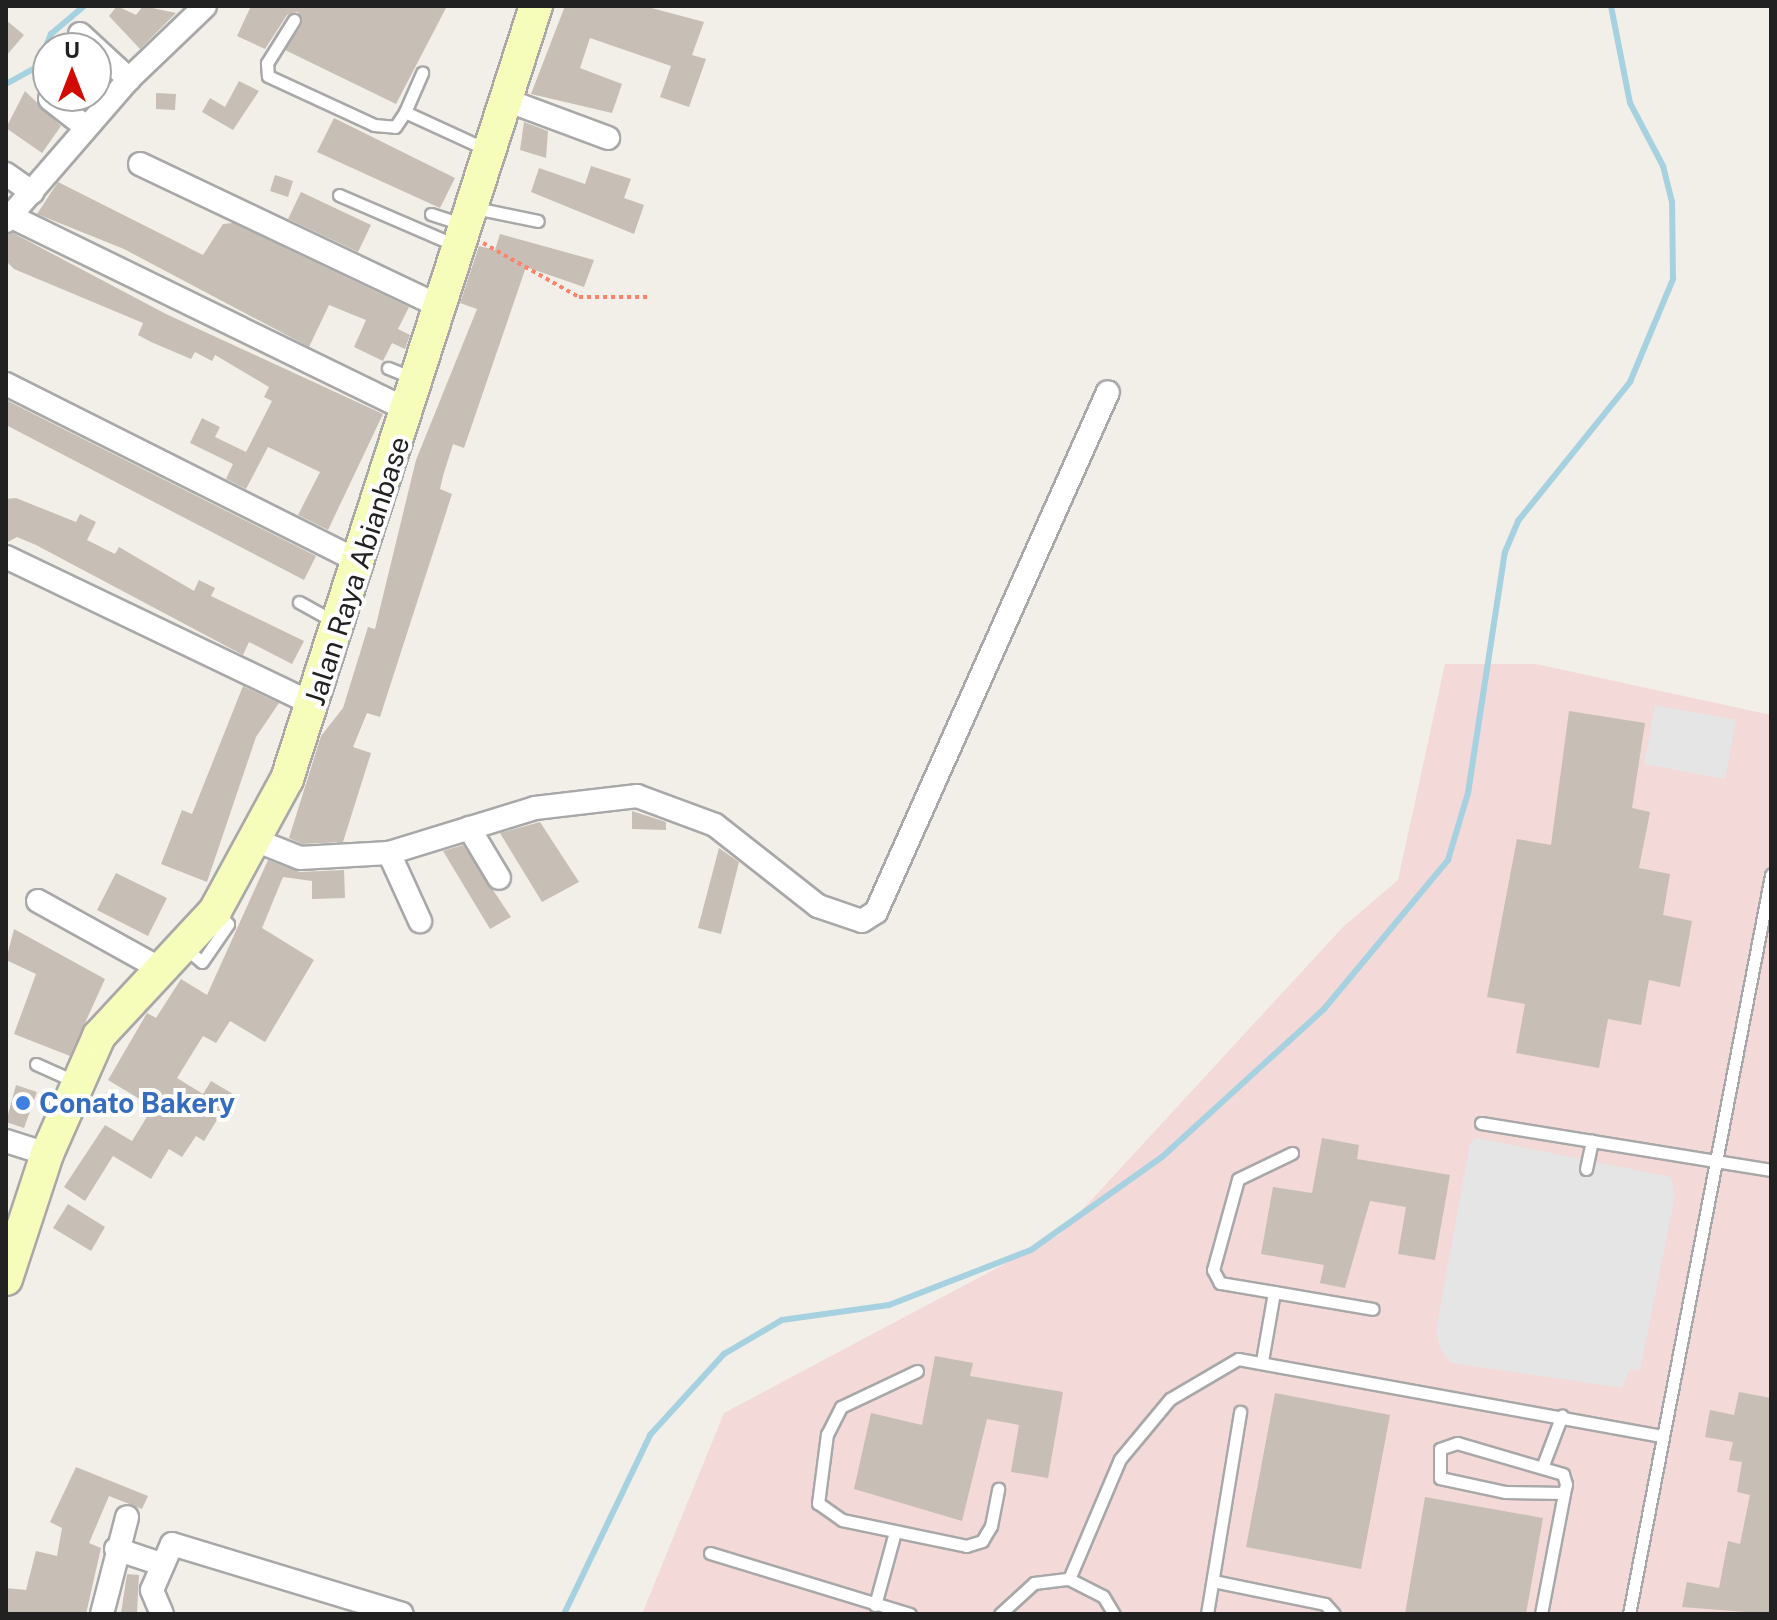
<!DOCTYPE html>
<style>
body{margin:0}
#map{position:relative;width:1777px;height:1620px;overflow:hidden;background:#f2efe8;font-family:"Public Sans",sans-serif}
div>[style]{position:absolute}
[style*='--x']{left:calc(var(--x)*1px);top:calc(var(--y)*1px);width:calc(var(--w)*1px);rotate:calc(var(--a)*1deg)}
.commercial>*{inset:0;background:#f3d9d7}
.parking>*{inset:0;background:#e5e5e5}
.stream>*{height:6px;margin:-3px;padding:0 3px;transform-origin:3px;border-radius:3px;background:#a6d1e1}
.building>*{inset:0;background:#c7beb6}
.path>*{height:4px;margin-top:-2px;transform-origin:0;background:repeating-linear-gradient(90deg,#ff826b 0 4px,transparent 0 8px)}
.roads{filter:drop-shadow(2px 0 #a8a8a8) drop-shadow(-2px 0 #a8a8a8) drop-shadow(0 2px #a8a8a8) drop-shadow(0 -2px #a8a8a8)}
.service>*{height:11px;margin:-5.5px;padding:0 5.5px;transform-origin:5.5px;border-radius:5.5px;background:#fff}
.minor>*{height:22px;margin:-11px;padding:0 11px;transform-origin:11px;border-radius:11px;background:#fff}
.secondary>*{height:32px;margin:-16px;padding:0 16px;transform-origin:16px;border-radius:16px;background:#f6fdbb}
.dots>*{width:22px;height:22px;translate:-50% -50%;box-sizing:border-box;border:4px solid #fff;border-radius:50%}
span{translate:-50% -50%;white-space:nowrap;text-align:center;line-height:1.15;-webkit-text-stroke:8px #fff;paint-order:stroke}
.street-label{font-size:28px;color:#212121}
.shop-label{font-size:28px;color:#366cbe;font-weight:700}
.left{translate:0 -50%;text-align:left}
.frame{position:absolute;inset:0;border:8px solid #212121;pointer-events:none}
.north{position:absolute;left:32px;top:32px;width:80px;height:80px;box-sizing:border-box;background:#fff;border:2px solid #a6a6a6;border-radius:50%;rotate:0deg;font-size:22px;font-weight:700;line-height:32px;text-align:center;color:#212121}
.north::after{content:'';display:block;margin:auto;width:28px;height:36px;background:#d20a00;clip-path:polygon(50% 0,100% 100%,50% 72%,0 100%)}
</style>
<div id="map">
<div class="commercial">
<i style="clip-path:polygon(1445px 664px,1536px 664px,1771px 715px,1771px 1614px,642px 1614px,724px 1413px,1059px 1235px,1343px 927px,1398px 880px)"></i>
</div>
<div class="parking">
<i style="clip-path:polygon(1655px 705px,1736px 720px,1725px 779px,1644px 764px)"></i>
<i style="clip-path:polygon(1477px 1138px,1671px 1177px,1675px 1196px,1640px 1371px,1630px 1369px,1622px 1388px,1452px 1363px,1441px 1350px,1436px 1331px,1470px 1143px)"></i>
</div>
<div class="stream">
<i style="--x:6;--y:84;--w:37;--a:-29"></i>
<i style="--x:38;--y:66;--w:35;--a:-68"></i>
<i style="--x:51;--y:34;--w:43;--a:-40.3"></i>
<i style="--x:564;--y:1614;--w:199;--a:-64.3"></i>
<i style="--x:650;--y:1435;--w:110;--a:-47.6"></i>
<i style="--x:724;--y:1354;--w:67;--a:-30.4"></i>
<i style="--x:782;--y:1320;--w:108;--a:-8"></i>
<i style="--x:889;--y:1305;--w:152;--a:-21.2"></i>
<i style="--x:1031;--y:1250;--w:161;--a:-35.4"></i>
<i style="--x:1162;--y:1157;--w:219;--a:-42.4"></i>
<i style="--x:1324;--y:1009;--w:194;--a:-50.2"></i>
<i style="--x:1448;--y:860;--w:70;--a:-73.4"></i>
<i style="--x:1468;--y:793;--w:244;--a:-81.3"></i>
<i style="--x:1505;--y:552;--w:34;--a:-67"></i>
<i style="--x:1518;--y:521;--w:179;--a:-51.1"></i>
<i style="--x:1630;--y:382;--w:112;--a:-67.3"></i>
<i style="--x:1673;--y:279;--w:77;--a:-90.7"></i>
<i style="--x:1672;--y:202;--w:37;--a:-104"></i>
<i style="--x:1663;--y:166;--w:71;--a:-117.6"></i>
<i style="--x:1630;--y:103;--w:99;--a:-101.1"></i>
</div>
<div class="building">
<i style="clip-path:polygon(117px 6px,136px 15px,143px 6px,176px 13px,140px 49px,109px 16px)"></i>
<i style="clip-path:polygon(251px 6px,447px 6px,396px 104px,285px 50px,302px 24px,298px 12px,287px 15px,265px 49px,237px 36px)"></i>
<i style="clip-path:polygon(565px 6px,644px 6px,704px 22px,692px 55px,706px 59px,689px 107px,660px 97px,671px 66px,590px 38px,580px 68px,622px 84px,612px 113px,531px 94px)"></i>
<i style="clip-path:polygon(6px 20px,24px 35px,6px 56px)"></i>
<i style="clip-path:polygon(239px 81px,259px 91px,233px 130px,202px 112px,210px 98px,225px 107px)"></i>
<i style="clip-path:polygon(25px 91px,61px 126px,42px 153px,6px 128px)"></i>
<i style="clip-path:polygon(156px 93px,176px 94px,175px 110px,156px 109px)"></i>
<i style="clip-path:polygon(334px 118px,455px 178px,440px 208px,317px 152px)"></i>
<i style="clip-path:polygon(524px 122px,548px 131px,546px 158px,520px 150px)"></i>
<i style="clip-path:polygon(591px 166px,631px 179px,624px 198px,644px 205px,634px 234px,531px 192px,539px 168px,585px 184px)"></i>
<i style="clip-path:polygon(275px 175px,293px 181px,288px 197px,270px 191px)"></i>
<i style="clip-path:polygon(58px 182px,203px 255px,223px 224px,233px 223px,409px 307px,398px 329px,410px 335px,405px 349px,392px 343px,383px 361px,354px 347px,366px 320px,329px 305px,309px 347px,124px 249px,37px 214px)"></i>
<i style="clip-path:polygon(301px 192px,371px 225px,358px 252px,288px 219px)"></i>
<i style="clip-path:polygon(13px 233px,166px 314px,383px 414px,328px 530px,298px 515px,320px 472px,268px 447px,246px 489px,226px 479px,233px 464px,190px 443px,202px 418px,220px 427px,215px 437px,246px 452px,272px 401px,264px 397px,269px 387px,215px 355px,212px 361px,195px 352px,191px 359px,151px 342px,138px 335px,143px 323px,14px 269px,6px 261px,6px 235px)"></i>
<i style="clip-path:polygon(500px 234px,594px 260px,584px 287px,526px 267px,464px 448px,453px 444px,443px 476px,440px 489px,452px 494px,380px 717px,367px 713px,353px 747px,371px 753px,343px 842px,302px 844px,289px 838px,321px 736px,343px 708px,368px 627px,375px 629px,416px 460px,477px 309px,460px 303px,479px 246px,495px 250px)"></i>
<i style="clip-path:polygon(6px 400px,316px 556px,304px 580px,6px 425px)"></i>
<i style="clip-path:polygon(16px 498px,76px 522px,80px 514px,96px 522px,87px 540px,115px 554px,119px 547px,194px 591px,199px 580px,215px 588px,211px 596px,304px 641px,292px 664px,249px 642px,243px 655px,36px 545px,17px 537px,6px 543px,6px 499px)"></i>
<i style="clip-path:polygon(243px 686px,279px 703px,256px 737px,207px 882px,161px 864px,182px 810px,192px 814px)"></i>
<i style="clip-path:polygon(1569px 711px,1645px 723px,1632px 808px,1650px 812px,1639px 868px,1670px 874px,1663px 915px,1692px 921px,1680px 987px,1649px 980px,1641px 1025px,1608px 1019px,1599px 1068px,1516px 1053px,1525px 1004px,1487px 997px,1517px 839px,1551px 845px)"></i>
<i style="clip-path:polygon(632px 811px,666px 822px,666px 830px,632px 829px)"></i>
<i style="clip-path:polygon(540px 822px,579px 882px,542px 902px,500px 833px)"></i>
<i style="clip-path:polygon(463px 845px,511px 917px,490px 929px,443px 851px)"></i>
<i style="clip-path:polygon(719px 848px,739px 862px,721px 934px,698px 928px)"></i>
<i style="clip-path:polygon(268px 860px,300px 872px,344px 870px,345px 898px,312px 899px,312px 881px,283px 877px,262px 928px,314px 960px,265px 1042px,230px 1021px,216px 1043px,203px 1036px,177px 1078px,203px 1094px,211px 1081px,233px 1094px,204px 1141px,196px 1136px,182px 1157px,169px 1149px,151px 1179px,113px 1156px,85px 1201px,64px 1187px,105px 1125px,132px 1141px,153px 1107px,108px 1080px,147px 1013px,156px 1018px,181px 979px,207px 995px)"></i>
<i style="clip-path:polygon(116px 873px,167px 898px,148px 936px,97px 910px)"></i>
<i style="clip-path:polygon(14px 929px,105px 979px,70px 1056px,14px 1034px,36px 974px,6px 960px)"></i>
<i style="clip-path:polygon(16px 1085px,37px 1092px,24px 1128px,6px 1122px)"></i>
<i style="clip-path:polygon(1322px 1138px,1359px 1145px,1357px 1159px,1450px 1175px,1435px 1260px,1398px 1254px,1406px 1207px,1370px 1201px,1345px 1288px,1320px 1283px,1324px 1265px,1261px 1254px,1273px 1187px,1312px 1193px)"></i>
<i style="clip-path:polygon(68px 1204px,105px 1227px,91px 1251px,53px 1228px)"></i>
<i style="clip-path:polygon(935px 1356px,973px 1363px,970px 1376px,1063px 1392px,1048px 1478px,1011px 1472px,1019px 1425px,987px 1419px,962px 1521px,854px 1489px,871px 1413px,922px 1425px)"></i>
<i style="clip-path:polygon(1739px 1392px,1771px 1398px,1771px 1614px,1682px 1607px,1687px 1582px,1719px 1588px,1728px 1541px,1740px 1544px,1750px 1495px,1737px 1492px,1742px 1462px,1729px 1460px,1733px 1442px,1705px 1437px,1710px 1410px,1734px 1415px)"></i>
<i style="clip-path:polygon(1275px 1393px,1390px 1415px,1361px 1569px,1246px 1547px)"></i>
<i style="clip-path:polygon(76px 1467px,148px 1496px,142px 1509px,109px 1496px,89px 1543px,101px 1548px,86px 1614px,6px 1614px,6px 1588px,26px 1590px,36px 1551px,57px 1556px,62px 1528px,50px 1522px)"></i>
<i style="clip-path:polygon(1425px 1497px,1543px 1518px,1526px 1614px,1405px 1614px)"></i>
<i style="clip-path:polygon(127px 1574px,139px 1575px,137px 1613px,121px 1613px)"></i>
</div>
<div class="path">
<i style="--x:483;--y:243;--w:110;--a:29.4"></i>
<i style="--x:579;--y:297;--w:72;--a:0"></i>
</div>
<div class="roads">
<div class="service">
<i style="--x:294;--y:20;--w:51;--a:122.1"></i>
<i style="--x:267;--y:63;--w:13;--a:86"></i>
<i style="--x:268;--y:76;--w:117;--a:24.8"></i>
<i style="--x:374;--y:125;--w:21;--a:5"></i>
<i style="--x:395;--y:127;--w:18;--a:-56"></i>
<i style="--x:405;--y:112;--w:91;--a:24.6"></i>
<i style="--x:405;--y:112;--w:43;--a:-66.4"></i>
<i style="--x:339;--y:195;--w:126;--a:23.3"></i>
<i style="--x:475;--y:208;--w:64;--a:11.7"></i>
<i style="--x:431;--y:214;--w:36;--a:18"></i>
<i style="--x:388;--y:368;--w:27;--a:22"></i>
<i style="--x:299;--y:602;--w:39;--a:29"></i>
<i style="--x:184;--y:947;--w:23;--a:40"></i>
<i style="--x:202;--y:962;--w:46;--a:-55.6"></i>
<i style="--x:228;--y:924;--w:15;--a:-132"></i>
<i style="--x:36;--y:1064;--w:44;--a:24.2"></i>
<i style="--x:1481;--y:1123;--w:294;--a:9.2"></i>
<i style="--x:1586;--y:1169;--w:29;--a:-78"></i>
<i style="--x:1274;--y:1292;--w:100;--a:9.7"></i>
<i style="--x:1262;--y:1361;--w:70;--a:-80.1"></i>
<i style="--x:1274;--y:1292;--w:55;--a:-170.5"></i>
<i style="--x:1220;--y:1283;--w:15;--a:-118"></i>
<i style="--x:1213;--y:1270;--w:94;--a:-74.6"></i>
<i style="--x:1238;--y:1179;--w:60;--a:-25.7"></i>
<i style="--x:917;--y:1371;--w:84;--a:154.7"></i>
<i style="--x:841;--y:1407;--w:30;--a:117"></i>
<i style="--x:827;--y:1434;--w:70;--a:97.4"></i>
<i style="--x:818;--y:1503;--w:29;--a:35"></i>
<i style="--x:842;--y:1520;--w:127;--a:11.8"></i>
<i style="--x:966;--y:1546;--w:17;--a:-17"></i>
<i style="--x:982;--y:1541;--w:17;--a:-59"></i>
<i style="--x:991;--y:1526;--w:38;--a:-79"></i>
<i style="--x:1543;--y:1465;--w:53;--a:-69.2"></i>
<i style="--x:710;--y:1553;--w:209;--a:17"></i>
<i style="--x:1069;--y:1579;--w:130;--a:-67"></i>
<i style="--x:1120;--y:1459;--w:78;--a:-50.2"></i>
<i style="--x:1170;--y:1399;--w:79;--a:-30.5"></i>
<i style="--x:1238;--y:1359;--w:432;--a:10.3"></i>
<i style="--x:1213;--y:1581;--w:114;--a:11.6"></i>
<i style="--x:1325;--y:1604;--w:13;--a:48"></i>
<i style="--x:875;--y:1605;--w:76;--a:-74.7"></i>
<i style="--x:1000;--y:1614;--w:46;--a:-42.4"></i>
<i style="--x:1034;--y:1583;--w:35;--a:-7"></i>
<i style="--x:1069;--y:1579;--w:38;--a:27"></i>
<i style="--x:1103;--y:1596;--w:21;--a:59"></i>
<i style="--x:1207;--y:1614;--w:205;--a:-80.7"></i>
<i style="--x:1541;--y:1614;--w:123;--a:-79.2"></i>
<i style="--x:1564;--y:1493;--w:9;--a:-77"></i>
<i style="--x:1566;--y:1484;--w:10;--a:-107"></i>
<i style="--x:1563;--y:1474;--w:110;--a:-163.7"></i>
<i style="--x:1457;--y:1443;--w:18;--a:161"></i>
<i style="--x:1440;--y:1449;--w:29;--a:90"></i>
<i style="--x:1440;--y:1478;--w:66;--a:12.2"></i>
<i style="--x:1505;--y:1492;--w:59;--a:1"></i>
<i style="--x:1629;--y:1614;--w:753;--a:-79.12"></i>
</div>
<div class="minor">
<i style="--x:80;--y:34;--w:21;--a:43"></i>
<i style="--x:96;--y:49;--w:45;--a:42.3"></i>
<i style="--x:50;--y:99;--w:46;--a:37.9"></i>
<i style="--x:506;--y:100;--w:109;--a:20.4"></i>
<i style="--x:140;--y:164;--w:333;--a:25.4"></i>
<i style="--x:6;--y:174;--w:32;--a:35"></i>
<i style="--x:10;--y:216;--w:444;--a:26"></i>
<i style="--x:6;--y:221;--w:188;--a:-49.1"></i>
<i style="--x:129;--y:79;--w:105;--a:-43.8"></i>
<i style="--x:6;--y:384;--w:396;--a:26.7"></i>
<i style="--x:6;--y:557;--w:343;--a:25.6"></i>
<i style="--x:469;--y:828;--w:58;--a:59"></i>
<i style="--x:255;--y:840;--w:48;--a:21.8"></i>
<i style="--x:300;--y:858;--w:89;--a:-3.2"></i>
<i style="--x:389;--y:853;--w:153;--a:-17.1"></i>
<i style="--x:535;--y:808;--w:103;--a:-6.7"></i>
<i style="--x:637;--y:796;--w:83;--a:20.4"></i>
<i style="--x:715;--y:825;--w:131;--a:38.2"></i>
<i style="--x:818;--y:906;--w:46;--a:18.8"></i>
<i style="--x:862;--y:921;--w:17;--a:-33"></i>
<i style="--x:876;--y:912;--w:569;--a:-65.96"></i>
<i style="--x:389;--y:853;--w:75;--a:65.5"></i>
<i style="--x:38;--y:901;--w:138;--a:29"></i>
<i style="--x:6;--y:1141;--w:43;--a:17.6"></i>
<i style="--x:116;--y:1549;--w:47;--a:18.4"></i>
<i style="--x:102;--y:1614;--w:100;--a:-75.5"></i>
<i style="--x:162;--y:1614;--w:26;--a:-113"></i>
<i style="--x:152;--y:1590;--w:50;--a:-66.5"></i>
<i style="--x:172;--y:1544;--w:240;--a:16.9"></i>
</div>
<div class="secondary">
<i style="--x:6;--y:1279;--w:132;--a:-71.8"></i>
<i style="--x:47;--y:1154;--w:129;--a:-66.2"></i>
<i style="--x:99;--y:1036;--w:171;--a:-47.1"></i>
<i style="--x:215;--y:911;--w:150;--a:-61.4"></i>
<i style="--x:287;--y:779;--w:812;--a:-72.15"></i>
</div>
</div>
<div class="dots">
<i style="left:23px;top:1103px;background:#3f7fe0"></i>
</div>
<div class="street-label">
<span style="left:357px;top:571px;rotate:-72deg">Jalan Raya Abianbase</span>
</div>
<div class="shop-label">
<span class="left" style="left:39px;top:1103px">Conato Bakery</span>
</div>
<div class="frame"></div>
<div class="north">U</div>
</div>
